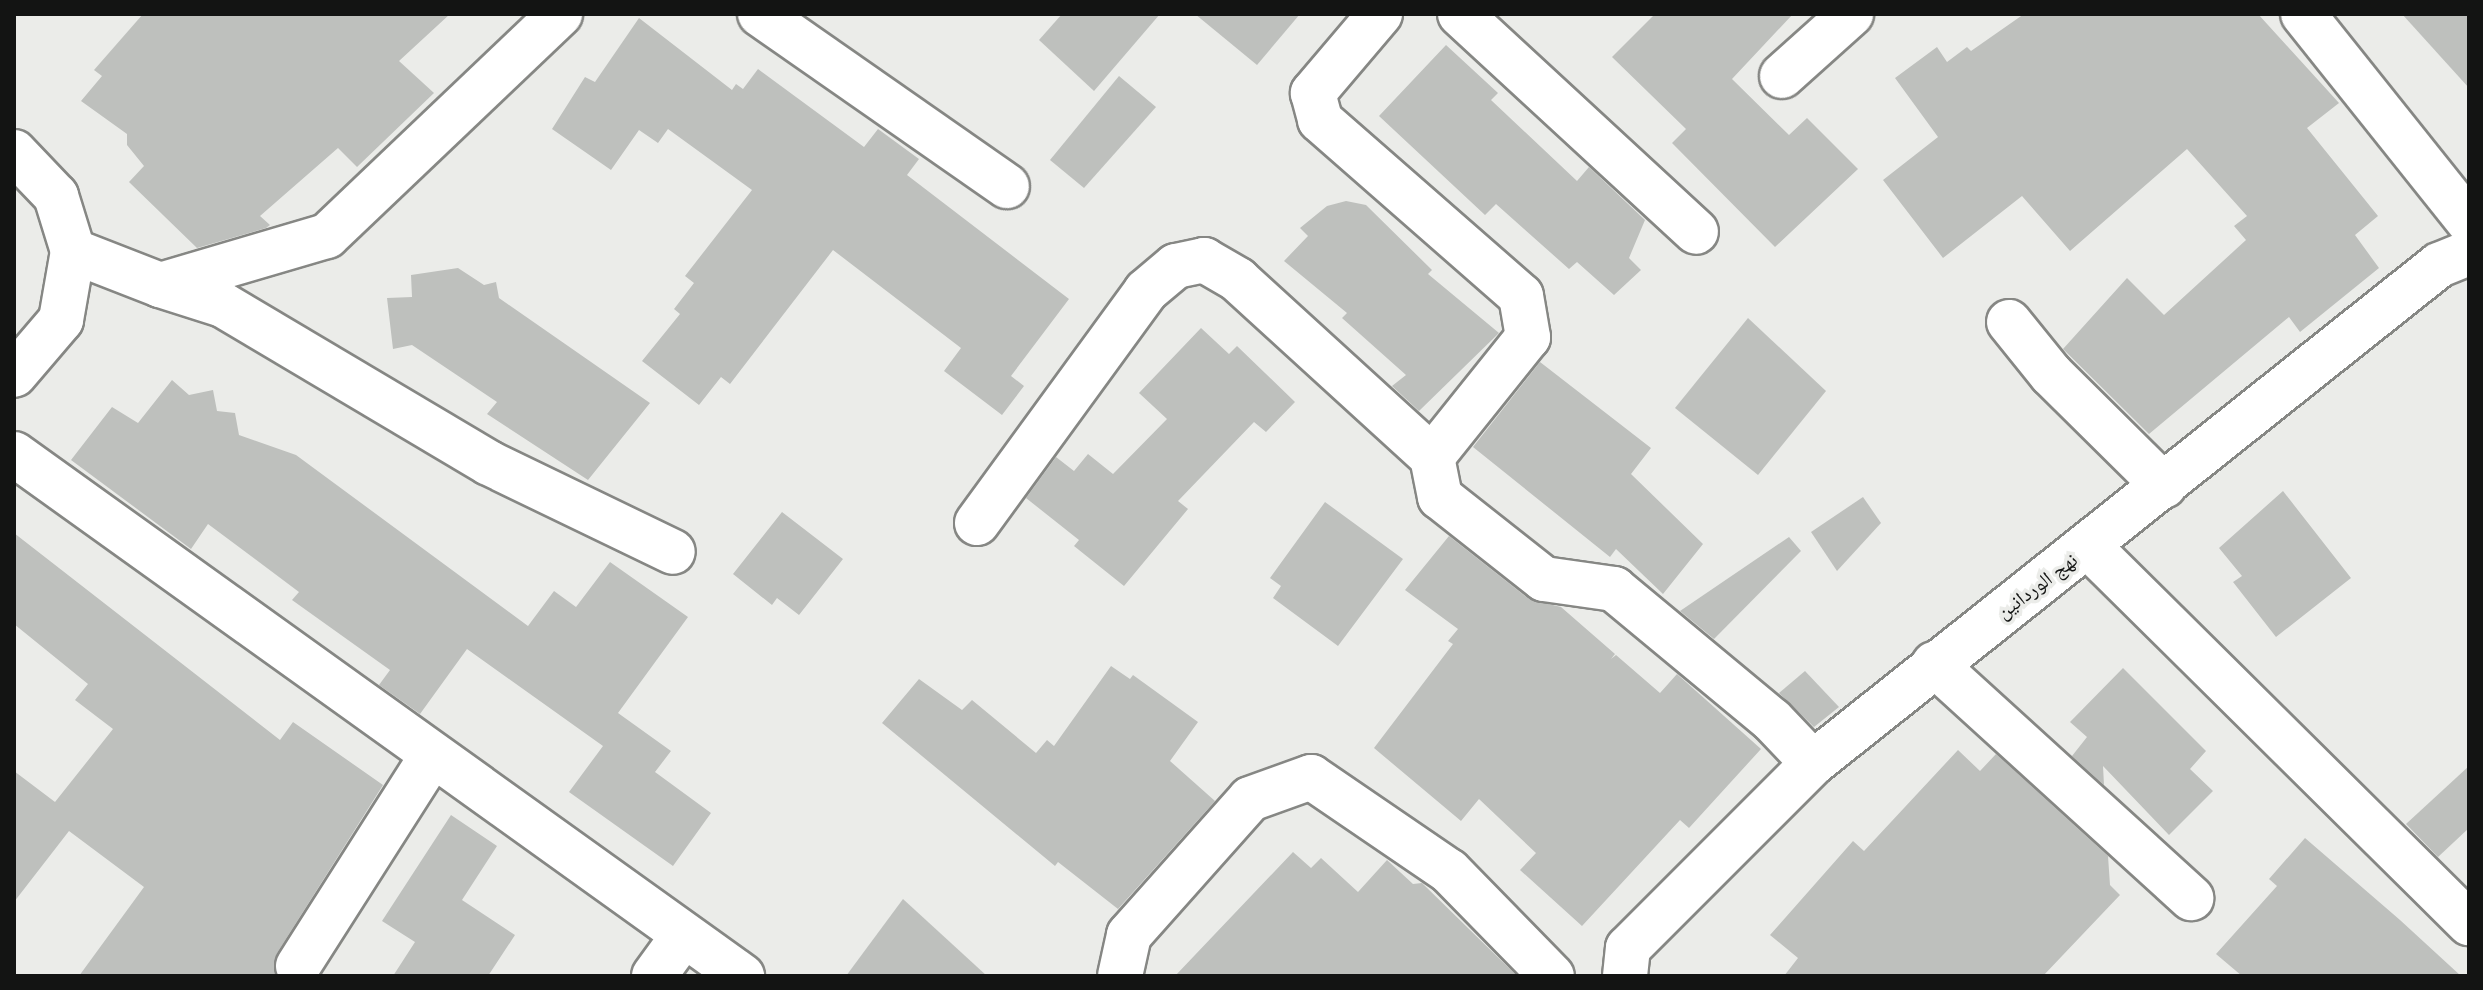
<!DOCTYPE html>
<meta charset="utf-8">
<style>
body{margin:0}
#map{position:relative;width:2483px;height:990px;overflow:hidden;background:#ebece9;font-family:"Nunito Sans","Noto Naskh Arabic",sans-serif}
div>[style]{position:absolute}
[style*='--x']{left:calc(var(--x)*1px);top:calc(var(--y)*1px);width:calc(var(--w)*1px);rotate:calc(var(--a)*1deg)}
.building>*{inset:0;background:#bec0bd}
.roads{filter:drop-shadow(2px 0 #868784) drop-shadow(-2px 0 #868784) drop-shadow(0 2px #868784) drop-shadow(0 -2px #868784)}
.street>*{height:44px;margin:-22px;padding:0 22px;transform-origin:22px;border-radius:22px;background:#fff}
.secondary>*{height:44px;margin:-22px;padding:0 22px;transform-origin:22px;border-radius:22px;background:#fff}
span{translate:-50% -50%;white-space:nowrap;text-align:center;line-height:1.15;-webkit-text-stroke:7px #ebece9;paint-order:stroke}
.street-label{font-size:20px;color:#131413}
.frame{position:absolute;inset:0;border:16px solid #131413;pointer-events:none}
</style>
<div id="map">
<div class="building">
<i style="clip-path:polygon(143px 14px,450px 14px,399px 61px,434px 93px,357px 167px,338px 148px,260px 216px,270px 225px,266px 228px,197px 248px,129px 182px,144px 166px,127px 145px,127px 134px,81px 101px,102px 76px,94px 70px)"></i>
<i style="clip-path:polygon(1062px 14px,1160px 14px,1094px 91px,1039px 40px)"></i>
<i style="clip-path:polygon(1195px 14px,1300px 14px,1257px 65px)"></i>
<i style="clip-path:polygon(1655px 14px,1793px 14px,1732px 79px,1789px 135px,1807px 118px,1858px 169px,1775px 247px,1672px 143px,1686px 129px,1612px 57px)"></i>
<i style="clip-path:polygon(2024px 14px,2258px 14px,2339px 103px,2307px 128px,2378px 216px,2355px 235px,2379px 268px,2300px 332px,2289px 317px,2149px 434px,2063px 349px,2127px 278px,2164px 315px,2246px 240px,2234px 226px,2247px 216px,2187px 149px,2070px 251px,2022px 196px,1943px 258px,1883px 180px,1938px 137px,1895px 78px,1937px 47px,1947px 62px,1967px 47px,1971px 51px)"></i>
<i style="clip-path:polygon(2402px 14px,2469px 14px,2469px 88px)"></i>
<i style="clip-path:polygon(639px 18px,732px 90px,736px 84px,743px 89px,758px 69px,864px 147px,878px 129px,919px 159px,907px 175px,1069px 299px,1011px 376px,1024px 386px,1002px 415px,944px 371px,961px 348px,833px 250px,730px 384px,721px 377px,699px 405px,642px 361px,680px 314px,674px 309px,694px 283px,685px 276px,752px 190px,668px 129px,658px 143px,639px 130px,611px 170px,552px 129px,585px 77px,595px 82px)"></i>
<i style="clip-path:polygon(1446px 45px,1498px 93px,1491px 100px,1577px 181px,1589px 167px,1645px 220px,1629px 258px,1641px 270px,1614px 295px,1577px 262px,1569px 269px,1496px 204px,1485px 215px,1379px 116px)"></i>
<i style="clip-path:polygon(1119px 76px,1156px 107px,1084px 188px,1050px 160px)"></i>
<i style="clip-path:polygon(1346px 201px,1366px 205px,1432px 270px,1428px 274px,1499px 333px,1419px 411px,1392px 386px,1406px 375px,1342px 318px,1347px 313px,1284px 261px,1308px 236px,1300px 228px,1327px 206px)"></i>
<i style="clip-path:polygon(458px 268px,484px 285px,496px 282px,499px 298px,650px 403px,588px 480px,487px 414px,497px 402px,412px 345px,393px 349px,387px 298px,412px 297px,411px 275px)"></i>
<i style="clip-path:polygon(1748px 318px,1826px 391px,1758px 475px,1675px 408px)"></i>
<i style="clip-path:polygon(1201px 328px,1229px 354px,1237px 346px,1295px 402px,1266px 432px,1254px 422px,1178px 501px,1188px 509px,1124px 586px,1074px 546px,1079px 540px,1026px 498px,1056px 457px,1074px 471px,1088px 454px,1113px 474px,1167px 419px,1139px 393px)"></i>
<i style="clip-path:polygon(1540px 362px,1651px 448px,1631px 474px,1703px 544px,1663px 594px,1616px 549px,1610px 557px,1473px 447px)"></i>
<i style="clip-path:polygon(172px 380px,189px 395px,213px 390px,217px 411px,235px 413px,239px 435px,296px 455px,528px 626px,554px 591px,576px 607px,610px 562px,688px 617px,618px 713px,671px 751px,655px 772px,711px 813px,673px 866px,569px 792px,603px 746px,467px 649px,420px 714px,379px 685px,390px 670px,292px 600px,299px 592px,208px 524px,191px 549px,71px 460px,112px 407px,138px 423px)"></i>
<i style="clip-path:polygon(2283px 491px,2351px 578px,2276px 637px,2233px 582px,2242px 576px,2219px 548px)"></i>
<i style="clip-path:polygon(1863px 497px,1881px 523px,1837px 571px,1811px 532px)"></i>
<i style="clip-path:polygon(1325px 502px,1403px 559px,1338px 646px,1273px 598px,1281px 586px,1270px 578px)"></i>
<i style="clip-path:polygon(782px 512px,843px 559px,799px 615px,777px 598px,772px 605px,733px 574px)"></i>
<i style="clip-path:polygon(14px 533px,280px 740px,293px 722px,383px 785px,277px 953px,275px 976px,79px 976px,144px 887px,69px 831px,14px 902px,14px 771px,55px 802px,113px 729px,75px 700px,88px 684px,14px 624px)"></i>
<i style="clip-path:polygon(1449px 536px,1529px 599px,1561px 607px,1615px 654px,1611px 659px,1616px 655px,1660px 693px,1677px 674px,1761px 749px,1689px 828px,1680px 820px,1582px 926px,1520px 870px,1536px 853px,1479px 799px,1461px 821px,1374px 748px,1453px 644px,1448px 641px,1458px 629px,1405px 590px)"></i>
<i style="clip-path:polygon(1789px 537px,1801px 551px,1714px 639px,1680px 611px)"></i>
<i style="clip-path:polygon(1111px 666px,1130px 679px,1133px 675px,1198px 722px,1170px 761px,1215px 801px,1118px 909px,1058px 862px,1055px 866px,882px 723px,919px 679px,962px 710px,972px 700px,1036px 753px,1047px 740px,1054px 746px)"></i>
<i style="clip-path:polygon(2123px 668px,2206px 751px,2190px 769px,2213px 791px,2169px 835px,2103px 766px,2104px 785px,2072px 756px,2087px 737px,2070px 722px)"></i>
<i style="clip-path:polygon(1805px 671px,1839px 707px,1814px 727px,1779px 693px)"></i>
<i style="clip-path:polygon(1958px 750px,1980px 771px,1996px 754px,2108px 856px,2110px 885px,2120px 895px,2043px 976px,1784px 976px,1798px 958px,1770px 935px,1853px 841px,1864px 851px)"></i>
<i style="clip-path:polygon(2469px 766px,2469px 828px,2438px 857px,2406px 824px)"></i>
<i style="clip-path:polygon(451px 815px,497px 846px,462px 900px,515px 935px,488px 976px,393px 976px,415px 942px,382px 921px)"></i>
<i style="clip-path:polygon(2305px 838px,2400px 920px,2461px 976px,2242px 976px,2216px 954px,2277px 886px,2269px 879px)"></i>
<i style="clip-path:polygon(1293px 852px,1311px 868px,1321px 858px,1358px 892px,1387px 860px,1413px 884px,1422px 883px,1517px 976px,1175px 976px)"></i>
<i style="clip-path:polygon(903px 899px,987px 976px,846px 976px)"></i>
</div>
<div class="roads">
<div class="street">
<i style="--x:760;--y:14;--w:301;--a:34.9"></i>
<i style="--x:1380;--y:14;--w:104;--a:130.3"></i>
<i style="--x:1313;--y:93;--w:28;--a:75"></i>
<i style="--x:1320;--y:120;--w:267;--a:41.2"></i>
<i style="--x:1521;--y:296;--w:42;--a:80.3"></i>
<i style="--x:1528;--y:337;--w:154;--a:128.7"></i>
<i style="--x:1460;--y:14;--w:321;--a:42.7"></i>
<i style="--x:2303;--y:14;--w:266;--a:51.4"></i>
<i style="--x:1782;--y:76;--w:93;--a:-41.9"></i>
<i style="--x:14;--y:152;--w:61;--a:46.3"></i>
<i style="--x:56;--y:196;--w:58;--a:72.8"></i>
<i style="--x:73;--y:251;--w:70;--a:99.9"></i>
<i style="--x:61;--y:320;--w:72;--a:130.5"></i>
<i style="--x:73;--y:251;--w:93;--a:21.3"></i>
<i style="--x:160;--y:285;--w:174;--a:-16.4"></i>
<i style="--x:327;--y:236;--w:322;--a:-43.6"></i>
<i style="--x:160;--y:285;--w:66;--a:17.6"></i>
<i style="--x:223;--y:305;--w:309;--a:30.7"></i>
<i style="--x:489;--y:463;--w:204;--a:25.8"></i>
<i style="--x:2009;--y:322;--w:67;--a:51.1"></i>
<i style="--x:2051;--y:374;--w:159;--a:44.7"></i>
<i style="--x:14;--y:454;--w:896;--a:35.64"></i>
<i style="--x:977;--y:523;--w:287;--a:-53.9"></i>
<i style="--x:1146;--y:291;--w:39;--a:-40"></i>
<i style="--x:1176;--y:266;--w:29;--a:-12"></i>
<i style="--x:1204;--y:260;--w:39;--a:30"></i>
<i style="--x:1238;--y:280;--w:263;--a:42.4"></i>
<i style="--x:1432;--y:457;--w:41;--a:78.7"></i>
<i style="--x:1440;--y:497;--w:132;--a:38.3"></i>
<i style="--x:1544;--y:579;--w:71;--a:8.1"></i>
<i style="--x:1614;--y:589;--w:205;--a:39.7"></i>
<i style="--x:1772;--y:720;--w:59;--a:46.4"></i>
<i style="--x:2089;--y:547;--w:535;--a:44.7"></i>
<i style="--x:1934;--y:664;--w:348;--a:42.3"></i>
<i style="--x:298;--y:966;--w:248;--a:-57.5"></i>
<i style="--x:654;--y:976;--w:49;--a:-54.1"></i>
<i style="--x:1120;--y:976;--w:42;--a:-77.6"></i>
<i style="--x:1129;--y:935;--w:182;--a:-48.3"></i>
<i style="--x:1250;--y:799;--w:65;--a:-19.8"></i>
<i style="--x:1311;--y:777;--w:167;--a:34.3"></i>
<i style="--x:1449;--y:871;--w:147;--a:45.6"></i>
</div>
<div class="secondary">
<i style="--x:1625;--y:976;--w:28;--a:-84"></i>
<i style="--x:1628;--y:948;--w:262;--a:-45"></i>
<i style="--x:1813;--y:763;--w:800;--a:-38.5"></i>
<i style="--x:2439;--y:265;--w:32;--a:-22"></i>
</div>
</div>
<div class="street-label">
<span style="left:2037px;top:586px;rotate:-37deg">نهج الوردانين</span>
</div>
<div class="frame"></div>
</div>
